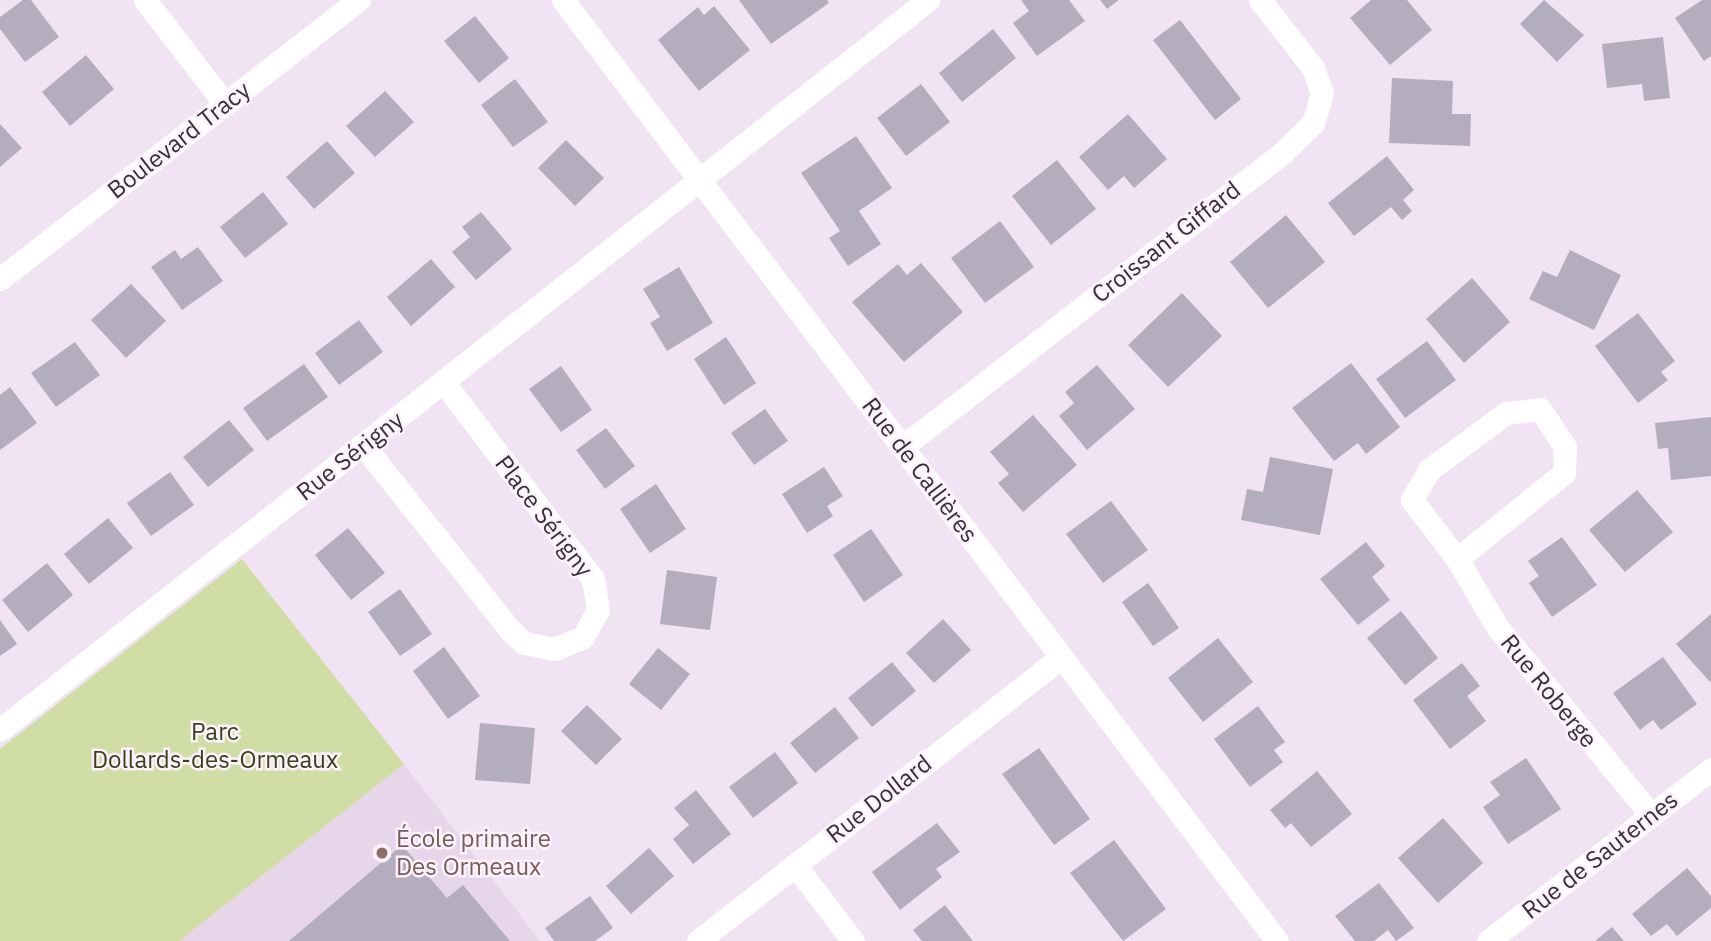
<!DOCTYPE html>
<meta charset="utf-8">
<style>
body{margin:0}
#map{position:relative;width:1711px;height:941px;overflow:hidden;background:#f1e3f3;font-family:"IBM Plex Sans",sans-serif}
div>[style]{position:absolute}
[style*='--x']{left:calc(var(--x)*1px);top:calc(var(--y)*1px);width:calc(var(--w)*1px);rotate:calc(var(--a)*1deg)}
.built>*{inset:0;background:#e7d5ea}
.green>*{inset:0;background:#d0dda4}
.building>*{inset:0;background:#b3adbe}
.minor>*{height:23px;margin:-11.5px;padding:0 11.5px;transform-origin:11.5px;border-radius:11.5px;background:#fff}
.dots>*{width:19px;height:19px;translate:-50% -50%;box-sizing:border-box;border:4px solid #fdf1fe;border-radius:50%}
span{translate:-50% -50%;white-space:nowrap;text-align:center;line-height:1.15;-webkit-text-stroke:5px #fdf1fe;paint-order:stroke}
.street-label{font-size:24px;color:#373137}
.park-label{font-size:24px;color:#3a4119}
.education-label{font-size:24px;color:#785e54}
.left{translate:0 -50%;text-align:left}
</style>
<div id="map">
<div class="built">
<i style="clip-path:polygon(404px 764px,540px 941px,179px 941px)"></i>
</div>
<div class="green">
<i style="clip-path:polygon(242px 559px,404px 764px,179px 941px,0 941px,0 749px)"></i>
</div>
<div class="building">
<i style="clip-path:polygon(23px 0,31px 0,59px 37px,25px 62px,0 29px,0 17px)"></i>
<i style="clip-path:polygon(739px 0,827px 0,829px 3px,771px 44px)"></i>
<i style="clip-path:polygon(1021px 0,1069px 0,1085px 21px,1037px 56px,1013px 23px,1029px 11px)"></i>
<i style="clip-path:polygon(1100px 0,1119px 0,1107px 9px)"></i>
<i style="clip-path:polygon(1371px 0,1407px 0,1432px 30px,1390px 65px,1350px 18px)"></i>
<i style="clip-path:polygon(1544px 0,1584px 35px,1557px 62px,1520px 24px)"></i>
<i style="clip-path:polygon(1702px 0,1711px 0,1711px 56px,1704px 61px,1675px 18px)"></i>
<i style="clip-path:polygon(714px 6px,750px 50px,699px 91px,658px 40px,698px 7px,704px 15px)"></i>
<i style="clip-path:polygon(475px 16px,509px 58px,479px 83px,444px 41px)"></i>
<i style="clip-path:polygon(1180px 20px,1241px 99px,1215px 120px,1153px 40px)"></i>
<i style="clip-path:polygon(993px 29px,1016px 58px,962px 102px,939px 73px)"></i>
<i style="clip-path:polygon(1663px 37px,1670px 98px,1644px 101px,1642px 84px,1607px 88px,1602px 44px)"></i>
<i style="clip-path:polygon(86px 55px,114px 89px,70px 126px,42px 92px)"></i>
<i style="clip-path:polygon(1392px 78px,1453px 81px,1452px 114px,1471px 114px,1470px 146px,1389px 143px)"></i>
<i style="clip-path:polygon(515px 79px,548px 122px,513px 147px,481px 105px)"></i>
<i style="clip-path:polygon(921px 84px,950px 122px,906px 156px,877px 118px)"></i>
<i style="clip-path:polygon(385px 91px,414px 122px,375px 157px,346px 126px)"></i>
<i style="clip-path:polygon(1128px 114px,1167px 159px,1134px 188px,1124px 176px,1108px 190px,1079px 157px)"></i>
<i style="clip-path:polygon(0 124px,22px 148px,0 167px)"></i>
<i style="clip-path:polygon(856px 136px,892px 188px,859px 211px,881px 244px,848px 266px,829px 238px,840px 231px,801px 173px)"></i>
<i style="clip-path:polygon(566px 140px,604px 178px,575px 206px,538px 168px)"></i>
<i style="clip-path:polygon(327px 141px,355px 173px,314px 209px,286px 177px)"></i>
<i style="clip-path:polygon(1387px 156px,1414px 190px,1403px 200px,1412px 211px,1402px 220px,1391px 207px,1354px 236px,1328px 203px)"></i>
<i style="clip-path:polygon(1057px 160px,1096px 209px,1051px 245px,1012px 196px)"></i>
<i style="clip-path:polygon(263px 192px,288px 224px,245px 258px,220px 227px)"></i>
<i style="clip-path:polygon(481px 212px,512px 249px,476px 280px,452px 252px,470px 237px,462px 227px)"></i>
<i style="clip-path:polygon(1286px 215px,1325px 262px,1268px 308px,1230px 262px)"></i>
<i style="clip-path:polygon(1000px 221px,1034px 267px,985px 303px,951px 258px)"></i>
<i style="clip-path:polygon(198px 247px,223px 281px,182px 310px,151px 267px,175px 250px,181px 259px)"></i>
<i style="clip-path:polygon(1570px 250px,1621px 275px,1594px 330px,1529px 299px,1543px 271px,1557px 277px)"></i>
<i style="clip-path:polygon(431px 259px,455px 287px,411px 326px,387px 297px)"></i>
<i style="clip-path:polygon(921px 263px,963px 312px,904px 362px,852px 302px,898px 264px,907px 275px)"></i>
<i style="clip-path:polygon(679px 267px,713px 323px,667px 351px,650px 323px,660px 317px,643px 289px)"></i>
<i style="clip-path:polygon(1472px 278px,1510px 322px,1464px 363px,1426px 319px)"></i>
<i style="clip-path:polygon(131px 284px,166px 321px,126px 358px,91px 320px)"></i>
<i style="clip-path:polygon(1182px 293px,1222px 336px,1168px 387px,1128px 345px)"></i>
<i style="clip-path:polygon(1638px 313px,1675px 361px,1661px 372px,1668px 380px,1638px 403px,1595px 346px)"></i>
<i style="clip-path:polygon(359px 320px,383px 352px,339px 385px,315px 353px)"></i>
<i style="clip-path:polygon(726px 337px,756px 383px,724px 405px,694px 359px)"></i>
<i style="clip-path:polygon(1427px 341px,1456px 380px,1405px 418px,1376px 379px)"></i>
<i style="clip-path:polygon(75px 342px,100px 375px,56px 407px,31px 373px)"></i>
<i style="clip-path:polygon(1351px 363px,1400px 427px,1366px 454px,1358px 443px,1334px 461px,1292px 408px)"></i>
<i style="clip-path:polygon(304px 364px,328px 397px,267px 441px,243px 408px)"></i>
<i style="clip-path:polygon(1097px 365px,1135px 409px,1087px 450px,1059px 416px,1074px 403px,1065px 392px)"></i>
<i style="clip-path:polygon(561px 366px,592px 410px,561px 432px,529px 389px)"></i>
<i style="clip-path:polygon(10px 387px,37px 423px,0 450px,0 395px)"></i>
<i style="clip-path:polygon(765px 409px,788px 441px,754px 465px,731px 433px)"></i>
<i style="clip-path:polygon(1033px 415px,1077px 465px,1023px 512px,998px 483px,1009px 474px,990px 452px)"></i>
<i style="clip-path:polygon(1711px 417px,1711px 476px,1671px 480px,1668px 448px,1658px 449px,1655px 423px)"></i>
<i style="clip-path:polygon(229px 420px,254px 450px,208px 487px,183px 457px)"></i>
<i style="clip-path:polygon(606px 428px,635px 466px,605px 489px,576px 450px)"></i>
<i style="clip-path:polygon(1270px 457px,1333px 469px,1320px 535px,1241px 520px,1247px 489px,1263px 492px)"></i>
<i style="clip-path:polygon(824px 467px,843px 496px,827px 506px,833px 516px,807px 533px,782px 494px)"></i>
<i style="clip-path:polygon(170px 472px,194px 505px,151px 536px,127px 503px)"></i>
<i style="clip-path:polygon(656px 484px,686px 529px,650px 553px,620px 509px)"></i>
<i style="clip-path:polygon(1637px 490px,1673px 532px,1625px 572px,1589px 530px)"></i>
<i style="clip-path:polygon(1111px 501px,1148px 550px,1103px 583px,1066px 534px)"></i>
<i style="clip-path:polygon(108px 518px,133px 548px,89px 584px,64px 554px)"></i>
<i style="clip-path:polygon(348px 528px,385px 573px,351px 600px,315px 555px)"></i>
<i style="clip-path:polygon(871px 529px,903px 575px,864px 602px,833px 555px)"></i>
<i style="clip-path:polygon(1562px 537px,1597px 585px,1552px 617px,1529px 583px,1539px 576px,1528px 561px)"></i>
<i style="clip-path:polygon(1366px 542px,1385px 566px,1372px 577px,1390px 600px,1358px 625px,1320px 579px)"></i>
<i style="clip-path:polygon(47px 563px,73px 595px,28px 632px,2px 600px)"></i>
<i style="clip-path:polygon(667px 570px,717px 577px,710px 630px,660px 624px)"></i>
<i style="clip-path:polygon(1148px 583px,1179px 628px,1153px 646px,1122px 602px)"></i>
<i style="clip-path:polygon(400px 589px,432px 634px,400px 656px,368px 612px)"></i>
<i style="clip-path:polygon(1401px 611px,1438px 658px,1405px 685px,1367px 638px)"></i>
<i style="clip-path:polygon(1711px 614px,1711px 681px,1710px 682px,1676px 644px)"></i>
<i style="clip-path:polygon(943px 619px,971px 650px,934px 683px,906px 653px)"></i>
<i style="clip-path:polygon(0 620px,17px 644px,0 656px)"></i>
<i style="clip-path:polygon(1218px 638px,1253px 682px,1203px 722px,1168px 678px)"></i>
<i style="clip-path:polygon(444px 647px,480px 696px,448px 719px,413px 671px)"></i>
<i style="clip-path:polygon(658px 648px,690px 674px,661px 710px,629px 684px)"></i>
<i style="clip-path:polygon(1663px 657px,1697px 704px,1661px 730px,1653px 720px,1640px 730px,1613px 693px)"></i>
<i style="clip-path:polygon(892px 662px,916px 691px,872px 727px,848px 698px)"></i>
<i style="clip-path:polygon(1462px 663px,1480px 686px,1467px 696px,1486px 721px,1450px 749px,1413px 700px)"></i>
<i style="clip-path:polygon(587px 705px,622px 739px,596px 765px,561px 731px)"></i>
<i style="clip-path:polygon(1258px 706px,1285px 742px,1274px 750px,1283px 762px,1250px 787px,1214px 739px)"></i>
<i style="clip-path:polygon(835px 707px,859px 738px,815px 773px,790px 743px)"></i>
<i style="clip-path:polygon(480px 723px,535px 728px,530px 784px,475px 780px)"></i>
<i style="clip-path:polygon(1039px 748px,1090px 819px,1054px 845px,1002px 774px)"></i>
<i style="clip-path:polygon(775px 752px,798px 783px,753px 818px,729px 787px)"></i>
<i style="clip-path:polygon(1526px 758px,1561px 809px,1508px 844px,1483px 807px,1500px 795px,1490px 782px)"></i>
<i style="clip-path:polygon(1317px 771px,1352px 814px,1311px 847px,1291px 823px,1285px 828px,1270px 810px)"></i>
<i style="clip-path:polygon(696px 790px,731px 834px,693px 864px,673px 839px,689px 825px,674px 808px)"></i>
<i style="clip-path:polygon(1443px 818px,1483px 863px,1438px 903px,1398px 858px)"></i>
<i style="clip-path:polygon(937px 823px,960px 852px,936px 869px,942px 877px,900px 910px,872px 872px)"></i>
<i style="clip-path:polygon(1114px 840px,1166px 909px,1123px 941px,1070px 873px)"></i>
<i style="clip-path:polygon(402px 845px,447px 898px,463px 885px,510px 941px,289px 941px)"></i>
<i style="clip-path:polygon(649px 848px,674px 876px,631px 914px,606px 886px)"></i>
<i style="clip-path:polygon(1687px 868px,1711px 896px,1711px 908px,1677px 936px,1667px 924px,1651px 936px,1632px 914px)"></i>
<i style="clip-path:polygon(1379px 883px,1414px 928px,1396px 941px,1388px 930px,1374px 941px,1355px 941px,1335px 916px)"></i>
<i style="clip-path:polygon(590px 896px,613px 928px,595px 941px,554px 941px,545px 928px)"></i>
<i style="clip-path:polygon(945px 905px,973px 941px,922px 941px,913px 930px)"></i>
<i style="clip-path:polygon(1612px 927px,1624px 941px,1595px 941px)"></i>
</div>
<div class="minor">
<i style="--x:145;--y:0;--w:131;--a:52.4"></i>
<i style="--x:563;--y:0;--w:1181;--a:52.81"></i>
<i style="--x:0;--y:279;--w:455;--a:-37.9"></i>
<i style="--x:363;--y:445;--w:239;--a:51.5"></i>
<i style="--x:512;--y:632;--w:16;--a:43"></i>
<i style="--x:524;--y:643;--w:31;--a:11"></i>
<i style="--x:554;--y:649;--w:31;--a:-22"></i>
<i style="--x:583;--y:637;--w:31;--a:-61"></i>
<i style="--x:598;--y:610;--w:31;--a:-99"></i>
<i style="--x:593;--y:579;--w:246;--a:-127.2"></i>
<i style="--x:902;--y:447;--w:482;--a:-37.7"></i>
<i style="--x:1283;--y:152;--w:42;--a:-44"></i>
<i style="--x:1313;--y:123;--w:31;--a:-73"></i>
<i style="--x:1322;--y:93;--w:27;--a:-110"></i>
<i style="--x:1313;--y:68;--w:86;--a:-127.9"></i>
<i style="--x:1457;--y:559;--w:137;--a:-38.8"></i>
<i style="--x:1564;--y:473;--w:26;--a:-88"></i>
<i style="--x:1565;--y:447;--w:45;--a:-123.3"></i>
<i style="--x:1540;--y:409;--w:34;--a:173"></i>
<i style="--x:1506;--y:413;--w:96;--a:143.5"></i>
<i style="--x:1429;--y:470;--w:34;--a:120"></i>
<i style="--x:1412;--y:500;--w:74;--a:52.7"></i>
<i style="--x:1457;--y:559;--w:80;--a:59.3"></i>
<i style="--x:1498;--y:628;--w:242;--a:50.7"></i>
<i style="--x:0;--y:730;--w:1181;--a:-38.19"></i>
<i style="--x:795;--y:865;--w:96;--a:52.7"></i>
<i style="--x:698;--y:941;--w:461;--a:-38"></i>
<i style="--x:1488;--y:941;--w:282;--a:-37.6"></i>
</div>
<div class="dots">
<i style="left:382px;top:853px;background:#8d6e63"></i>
</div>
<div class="street-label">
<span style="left:179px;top:140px;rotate:-38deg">Boulevard Tracy</span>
<span style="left:1166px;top:242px;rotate:-38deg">Croissant Giffard</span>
<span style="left:350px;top:456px;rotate:-38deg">Rue Sérigny</span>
<span style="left:920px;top:470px;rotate:53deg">Rue de Callières</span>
<span style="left:544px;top:516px;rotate:53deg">Place Sérigny</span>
<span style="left:1549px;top:691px;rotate:51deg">Rue Roberge</span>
<span style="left:879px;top:799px;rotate:-38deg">Rue Dollard</span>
<span style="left:1600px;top:855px;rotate:-38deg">Rue de Sauternes</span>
</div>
<div class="park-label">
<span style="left:215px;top:746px">Parc<br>Dollards-des-Ormeaux</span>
</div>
<div class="education-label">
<span class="left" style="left:396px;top:853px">École primaire<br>Des Ormeaux</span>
</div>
</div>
